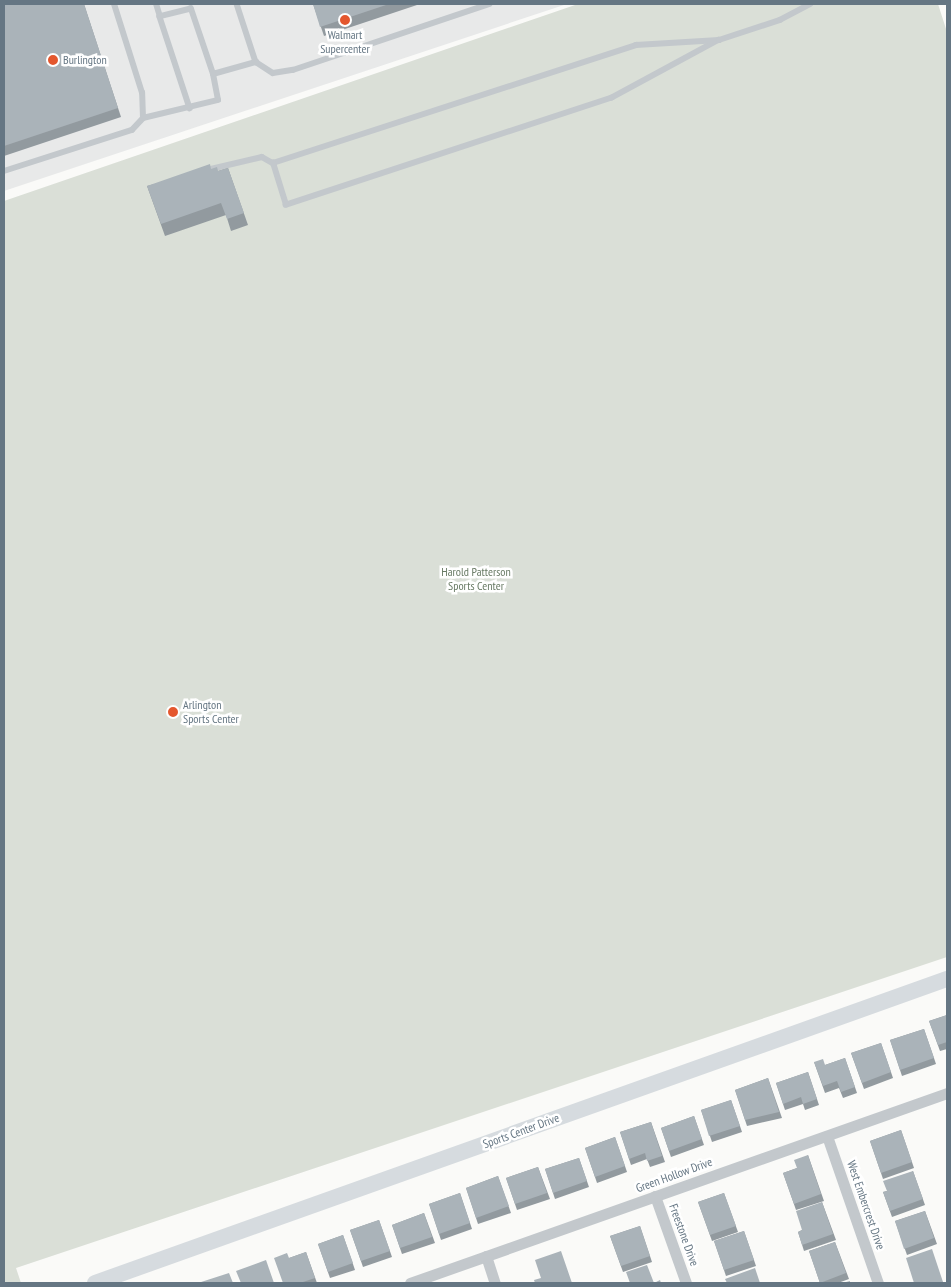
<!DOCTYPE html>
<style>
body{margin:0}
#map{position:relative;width:951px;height:1287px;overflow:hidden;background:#fafaf8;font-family:"PT Sans Narrow",sans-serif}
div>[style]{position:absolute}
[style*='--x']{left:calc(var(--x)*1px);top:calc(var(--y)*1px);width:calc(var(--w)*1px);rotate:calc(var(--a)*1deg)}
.built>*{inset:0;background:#e8e9e9}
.green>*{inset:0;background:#dadfd7}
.lane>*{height:5.5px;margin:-2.75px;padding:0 2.75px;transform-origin:2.75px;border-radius:2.75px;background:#c3c8cc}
.street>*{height:11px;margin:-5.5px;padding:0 5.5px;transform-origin:5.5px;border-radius:5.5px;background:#c3c8cc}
.secondary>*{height:16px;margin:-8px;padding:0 8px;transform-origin:8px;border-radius:8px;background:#d6dbdf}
.wall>*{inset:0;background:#929a9f}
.building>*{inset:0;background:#aab3b9}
.dots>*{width:14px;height:14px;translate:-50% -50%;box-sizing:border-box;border:2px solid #fff;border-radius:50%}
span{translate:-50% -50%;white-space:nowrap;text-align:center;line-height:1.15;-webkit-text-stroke:5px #fff;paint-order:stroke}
.poi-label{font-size:12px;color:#657683}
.left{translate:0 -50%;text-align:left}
.park-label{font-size:12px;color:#687a64}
.street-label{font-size:12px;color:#657683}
.frame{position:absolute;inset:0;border:5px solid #657683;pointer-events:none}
</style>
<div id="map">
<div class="built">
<i style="clip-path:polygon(4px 4px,567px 4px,4px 191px)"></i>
</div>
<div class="green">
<i style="clip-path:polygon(578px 4px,938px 4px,947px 32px,947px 957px,16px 1268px,21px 1283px,4px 1283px,4px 201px)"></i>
</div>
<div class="lane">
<i style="--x:237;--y:4;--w:61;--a:71.9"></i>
<i style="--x:256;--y:62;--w:20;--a:33"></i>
<i style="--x:273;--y:73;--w:20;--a:-9"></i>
<i style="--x:293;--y:70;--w:207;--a:-18.6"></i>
<i style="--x:160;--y:17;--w:96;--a:71.8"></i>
<i style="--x:719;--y:40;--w:122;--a:151.5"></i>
<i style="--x:612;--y:98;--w:343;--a:161.8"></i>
<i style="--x:286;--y:205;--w:44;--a:-107.2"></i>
<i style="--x:273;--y:163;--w:382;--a:-18"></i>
<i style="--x:636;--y:45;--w:83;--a:-3.4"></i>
<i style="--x:719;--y:40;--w:64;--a:-18.2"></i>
<i style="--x:780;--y:20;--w:34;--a:-28"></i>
<i style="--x:213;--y:74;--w:45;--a:-15.6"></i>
<i style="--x:143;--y:118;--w:77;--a:-13.5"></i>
<i style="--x:218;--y:100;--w:26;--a:-101"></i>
<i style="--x:213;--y:74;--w:69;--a:-108.7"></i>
<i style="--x:191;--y:9;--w:32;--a:166"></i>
<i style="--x:160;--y:17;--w:14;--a:-107"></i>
<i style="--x:211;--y:169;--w:52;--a:-13.2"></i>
<i style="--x:262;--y:157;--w:13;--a:29"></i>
<i style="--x:4;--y:171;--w:134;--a:-17.8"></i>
<i style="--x:132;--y:130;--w:16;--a:-47"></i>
<i style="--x:143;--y:118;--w:25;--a:-92"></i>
<i style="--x:142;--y:93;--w:93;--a:-107.5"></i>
</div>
<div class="street">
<i style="--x:827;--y:1136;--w:156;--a:70.9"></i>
<i style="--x:655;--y:1196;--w:92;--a:70.4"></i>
<i style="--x:486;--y:1256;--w:28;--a:72"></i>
<i style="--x:410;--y:1283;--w:570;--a:-19.48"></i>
</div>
<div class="secondary">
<i style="--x:95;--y:1283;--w:905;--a:-19.64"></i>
</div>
<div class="wall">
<i style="clip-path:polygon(4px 4px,84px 4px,121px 117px,4px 156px)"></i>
<i style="clip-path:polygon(313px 4px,420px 4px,324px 36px)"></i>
<i style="clip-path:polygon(228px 168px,248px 225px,231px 231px,226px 215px,165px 236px,147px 186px,211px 169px,218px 171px)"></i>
<i style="clip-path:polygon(947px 1015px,947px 1049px,940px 1051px,929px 1021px)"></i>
<i style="clip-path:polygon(924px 1029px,936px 1064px,902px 1076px,890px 1040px)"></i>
<i style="clip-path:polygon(881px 1043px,893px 1078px,864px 1089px,851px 1053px)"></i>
<i style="clip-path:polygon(845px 1058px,857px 1093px,843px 1098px,839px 1088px,825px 1093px,814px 1062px,825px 1065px)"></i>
<i style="clip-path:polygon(808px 1072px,819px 1105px,805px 1110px,803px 1104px,785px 1110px,776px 1083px)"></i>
<i style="clip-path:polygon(768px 1078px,782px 1118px,747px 1126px,735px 1090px)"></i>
<i style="clip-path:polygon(731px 1100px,742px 1132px,712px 1142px,701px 1110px)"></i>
<i style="clip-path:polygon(694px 1116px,704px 1145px,671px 1157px,661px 1128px)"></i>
<i style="clip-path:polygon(651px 1122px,665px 1162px,650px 1167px,647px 1159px,631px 1165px,620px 1132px)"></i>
<i style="clip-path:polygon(901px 1130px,914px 1168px,883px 1179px,870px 1141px)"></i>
<i style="clip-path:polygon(615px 1137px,627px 1172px,597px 1183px,585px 1148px)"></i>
<i style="clip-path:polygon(808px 1155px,824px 1201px,796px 1210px,783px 1173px,797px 1168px)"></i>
<i style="clip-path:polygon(579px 1158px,589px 1187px,555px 1199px,545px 1169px)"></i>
<i style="clip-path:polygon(538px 1167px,550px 1199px,517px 1210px,506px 1178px)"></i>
<i style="clip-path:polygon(913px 1171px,925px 1205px,892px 1217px,883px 1192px,887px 1191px)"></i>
<i style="clip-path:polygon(498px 1176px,511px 1213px,478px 1224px,466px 1188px)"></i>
<i style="clip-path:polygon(460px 1193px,472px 1229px,441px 1240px,429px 1204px)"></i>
<i style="clip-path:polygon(724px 1193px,738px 1232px,712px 1241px,698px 1202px)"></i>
<i style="clip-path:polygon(822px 1202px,836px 1240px,804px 1251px,798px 1232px,802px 1230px)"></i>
<i style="clip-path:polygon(925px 1211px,937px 1244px,907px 1255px,895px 1221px)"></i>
<i style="clip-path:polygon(424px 1213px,435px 1243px,402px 1254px,392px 1225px)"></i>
<i style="clip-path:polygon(379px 1220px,392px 1257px,363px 1267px,350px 1230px)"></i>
<i style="clip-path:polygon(640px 1226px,652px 1262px,623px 1272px,610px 1236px)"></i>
<i style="clip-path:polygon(744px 1231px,756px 1266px,726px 1276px,714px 1241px)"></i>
<i style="clip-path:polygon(343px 1235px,355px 1270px,330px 1278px,318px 1244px)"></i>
<i style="clip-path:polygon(835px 1242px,849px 1279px,838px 1283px,820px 1283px,809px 1251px)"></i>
<i style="clip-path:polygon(306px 1252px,317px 1283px,283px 1283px,289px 1258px)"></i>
</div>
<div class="building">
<i style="clip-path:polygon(4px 4px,84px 4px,118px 108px,4px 146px)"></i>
<i style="clip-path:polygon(313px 4px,389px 4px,320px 27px)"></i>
<i style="clip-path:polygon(210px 164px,211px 169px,217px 167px,218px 171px,228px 168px,244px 213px,227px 219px,221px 203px,161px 224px,147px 186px)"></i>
<i style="clip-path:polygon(947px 1015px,947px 1042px,938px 1045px,929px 1021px)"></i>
<i style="clip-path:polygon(924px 1029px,934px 1058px,900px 1070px,890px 1040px)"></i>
<i style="clip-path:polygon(881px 1043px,891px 1072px,862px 1083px,851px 1053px)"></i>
<i style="clip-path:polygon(845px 1058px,855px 1087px,841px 1092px,837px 1081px,823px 1086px,814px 1062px,823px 1059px,825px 1065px)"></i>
<i style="clip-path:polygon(808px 1072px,817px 1099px,803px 1104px,801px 1097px,783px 1104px,776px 1083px)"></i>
<i style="clip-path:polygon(768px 1078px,779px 1112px,745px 1120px,735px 1090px)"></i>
<i style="clip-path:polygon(731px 1100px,740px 1126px,709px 1136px,701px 1110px)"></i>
<i style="clip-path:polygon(694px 1116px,702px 1139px,669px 1151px,661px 1128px)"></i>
<i style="clip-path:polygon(651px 1122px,662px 1156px,647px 1161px,645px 1153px,629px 1159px,620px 1132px)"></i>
<i style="clip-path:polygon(901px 1130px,912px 1162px,881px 1173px,870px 1141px)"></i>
<i style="clip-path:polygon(615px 1137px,625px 1166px,595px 1177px,585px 1148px)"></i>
<i style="clip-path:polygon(808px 1155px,821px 1194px,794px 1204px,783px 1173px,797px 1168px,794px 1160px)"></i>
<i style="clip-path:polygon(579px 1158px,587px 1181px,553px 1193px,545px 1169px)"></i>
<i style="clip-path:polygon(538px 1167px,547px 1193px,515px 1204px,506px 1178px)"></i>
<i style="clip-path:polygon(913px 1171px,923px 1199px,890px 1211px,883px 1192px,887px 1191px,883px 1181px)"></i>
<i style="clip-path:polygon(498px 1176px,509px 1206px,476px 1218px,466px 1188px)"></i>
<i style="clip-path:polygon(460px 1193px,470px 1223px,439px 1234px,429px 1204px)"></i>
<i style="clip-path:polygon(724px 1193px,736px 1226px,710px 1235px,698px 1202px)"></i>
<i style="clip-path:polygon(822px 1202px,833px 1234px,802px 1245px,798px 1232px,802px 1230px,796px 1211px)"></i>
<i style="clip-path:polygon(925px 1211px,934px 1238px,904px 1249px,895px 1221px)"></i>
<i style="clip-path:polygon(424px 1213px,432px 1237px,400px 1248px,392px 1225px)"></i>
<i style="clip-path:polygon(379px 1220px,390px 1251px,361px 1261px,350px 1230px)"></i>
<i style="clip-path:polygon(640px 1226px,650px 1256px,621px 1266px,610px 1236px)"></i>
<i style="clip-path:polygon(744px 1231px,754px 1260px,724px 1270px,714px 1241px)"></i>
<i style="clip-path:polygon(343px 1235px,353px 1263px,328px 1272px,318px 1244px)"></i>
<i style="clip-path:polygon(835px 1242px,846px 1273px,820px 1283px,809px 1251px)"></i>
<i style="clip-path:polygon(932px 1249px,943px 1282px,939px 1283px,914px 1283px,906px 1258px)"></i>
<i style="clip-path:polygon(561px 1251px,572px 1283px,535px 1283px,534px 1280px,541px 1278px,535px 1260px)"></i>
<i style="clip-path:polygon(306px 1252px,315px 1278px,300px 1283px,283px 1283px,274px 1258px,287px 1253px,289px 1258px)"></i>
<i style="clip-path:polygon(266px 1260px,274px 1283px,241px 1283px,236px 1271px)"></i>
<i style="clip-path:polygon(647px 1265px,654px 1283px,660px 1280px,661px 1283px,630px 1283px,626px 1272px)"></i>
<i style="clip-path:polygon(755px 1268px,760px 1283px,727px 1283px,725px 1279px)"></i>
<i style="clip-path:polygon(229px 1273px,233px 1283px,198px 1283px)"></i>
<i style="clip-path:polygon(850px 1281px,850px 1283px,842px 1283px)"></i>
</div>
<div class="dots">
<i style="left:345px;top:20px;background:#e4572e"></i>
<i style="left:53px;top:60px;background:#e4572e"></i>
<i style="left:173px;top:712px;background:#e4572e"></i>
</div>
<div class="poi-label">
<span style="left:345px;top:42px">Walmart<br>Supercenter</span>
<span class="left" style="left:63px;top:60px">Burlington</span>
<span class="left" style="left:183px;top:712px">Arlington<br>Sports Center</span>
</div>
<div class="park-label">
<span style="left:476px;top:579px">Harold Patterson<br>Sports Center</span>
</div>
<div class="street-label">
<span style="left:521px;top:1131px;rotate:-20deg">Sports Center Drive</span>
<span style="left:674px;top:1175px;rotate:-20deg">Green Hollow Drive</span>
<span style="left:866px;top:1205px;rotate:71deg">West Embercrest Drive</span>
<span style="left:684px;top:1235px;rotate:70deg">Freestone Drive</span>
</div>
<div class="frame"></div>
</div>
